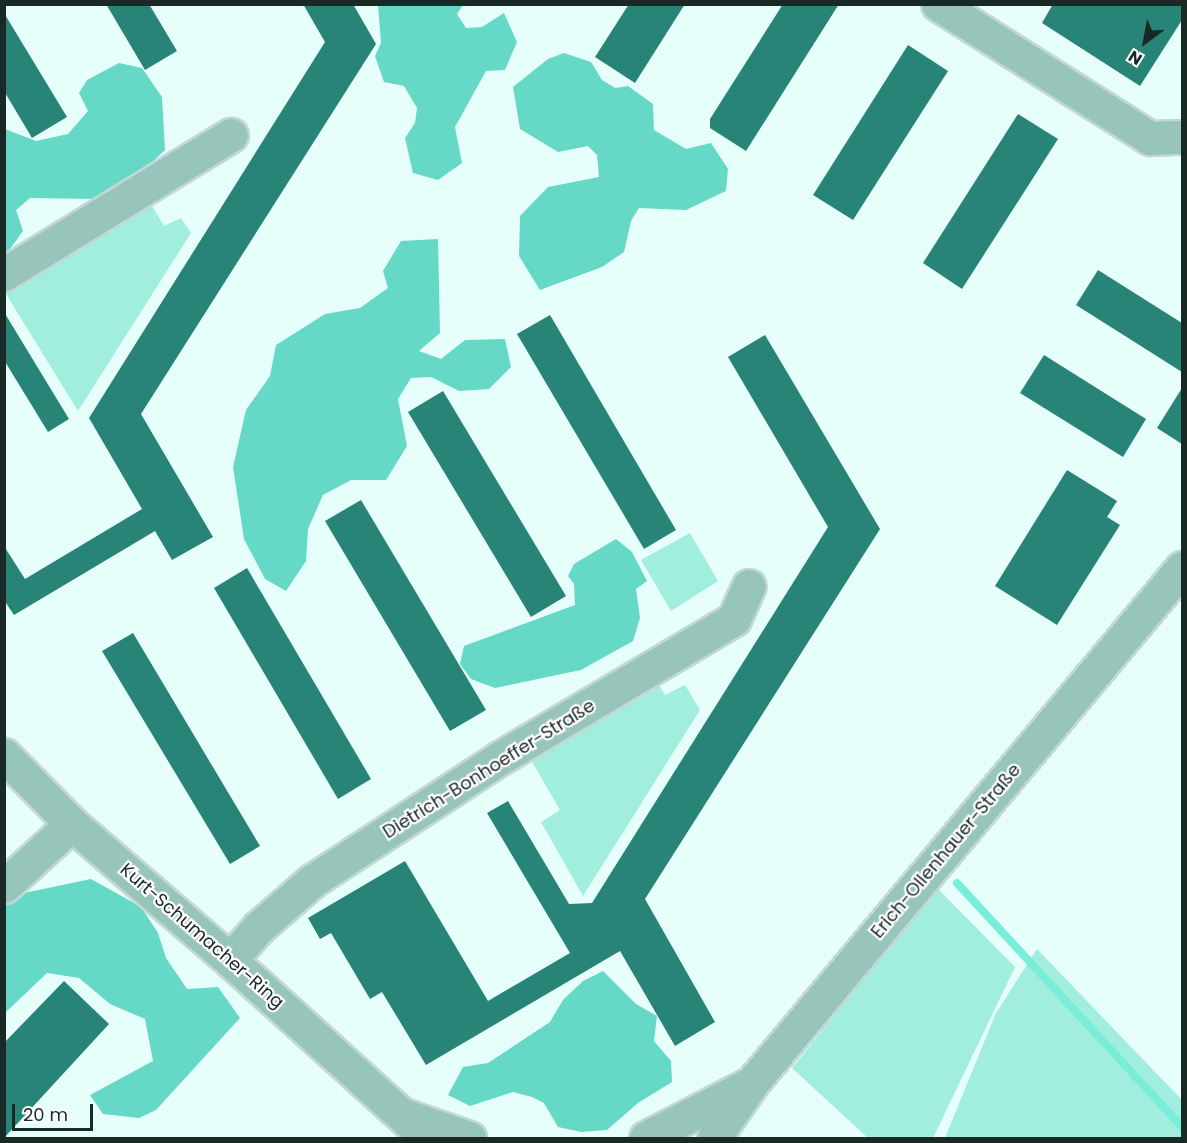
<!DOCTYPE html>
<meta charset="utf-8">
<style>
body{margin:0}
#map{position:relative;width:1187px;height:1143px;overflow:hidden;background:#e7fffa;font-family:Poppins,sans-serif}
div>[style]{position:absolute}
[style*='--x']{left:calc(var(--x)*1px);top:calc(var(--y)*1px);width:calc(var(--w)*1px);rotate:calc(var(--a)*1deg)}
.green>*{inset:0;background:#a1edde}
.forest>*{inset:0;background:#65d9c6}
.stream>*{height:8px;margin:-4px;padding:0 4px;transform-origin:4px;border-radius:4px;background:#7aedd9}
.building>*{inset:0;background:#288476}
.roads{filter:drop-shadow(2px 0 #c2d8d4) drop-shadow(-2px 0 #c2d8d4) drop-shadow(0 2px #c2d8d4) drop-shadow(0 -2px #c2d8d4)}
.minor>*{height:33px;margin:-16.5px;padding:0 16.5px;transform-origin:16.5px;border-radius:16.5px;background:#97c4bb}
.tertiary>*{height:33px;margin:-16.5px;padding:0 16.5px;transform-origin:16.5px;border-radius:16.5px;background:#97c4bb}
span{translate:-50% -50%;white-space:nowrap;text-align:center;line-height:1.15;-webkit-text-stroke:4.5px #fff;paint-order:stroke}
.street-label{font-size:18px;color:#192926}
.frame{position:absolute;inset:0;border:6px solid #192926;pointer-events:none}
.north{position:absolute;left:1115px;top:12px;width:60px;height:60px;-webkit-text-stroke:4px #fff;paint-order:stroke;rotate:212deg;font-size:16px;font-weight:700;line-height:24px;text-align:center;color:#192926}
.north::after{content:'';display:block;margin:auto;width:21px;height:27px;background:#192926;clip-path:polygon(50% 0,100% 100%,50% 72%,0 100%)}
.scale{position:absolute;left:12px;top:1104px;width:81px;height:27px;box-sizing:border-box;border:3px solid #192926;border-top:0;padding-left:8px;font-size:18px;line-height:21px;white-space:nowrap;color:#192926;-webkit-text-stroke:4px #fff;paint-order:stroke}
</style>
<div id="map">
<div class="green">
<i style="clip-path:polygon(151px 204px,164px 226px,181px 218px,191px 233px,78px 411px,6px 294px)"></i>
<i style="clip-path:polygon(690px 533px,718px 581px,671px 611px,641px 560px)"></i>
<i style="clip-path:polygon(659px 685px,665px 695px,685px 685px,700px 710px,583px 896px,541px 822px,560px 810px,531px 760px)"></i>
<i style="clip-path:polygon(937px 888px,1015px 967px,933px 1138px,868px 1138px,792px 1068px)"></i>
<i style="clip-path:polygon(1037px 949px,1182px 1100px,1182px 1138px,945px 1138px,996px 1013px)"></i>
</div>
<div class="forest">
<i style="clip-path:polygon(378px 5px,463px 5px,457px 14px,466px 28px,482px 27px,504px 13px,517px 42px,505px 70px,486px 71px,455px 127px,462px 163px,438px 180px,413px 173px,405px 138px,415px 123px,417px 108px,404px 86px,384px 82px,375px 56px,381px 43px)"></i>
<i style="clip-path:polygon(564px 53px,591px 62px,602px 80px,615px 88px,628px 86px,653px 104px,654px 130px,686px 149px,711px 143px,728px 169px,726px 191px,686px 210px,639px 208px,631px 221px,624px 252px,602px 267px,540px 290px,519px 256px,520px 216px,548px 187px,599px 177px,597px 155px,588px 146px,558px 152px,520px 129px,513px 87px,548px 59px)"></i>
<i style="clip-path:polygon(119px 63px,142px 68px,162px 97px,165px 150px,145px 169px,96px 199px,30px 198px,16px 210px,23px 231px,5px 256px,5px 129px,36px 141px,68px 134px,88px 111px,79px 93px,87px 80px)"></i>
<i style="clip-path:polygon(438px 239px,440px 333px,419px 351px,441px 359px,465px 340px,505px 339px,511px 367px,489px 389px,459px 391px,431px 377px,411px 378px,398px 399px,407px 446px,386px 480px,351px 480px,323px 495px,308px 529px,306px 561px,286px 591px,265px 579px,244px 539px,233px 467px,246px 410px,270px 376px,276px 345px,325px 314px,360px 308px,388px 288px,383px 271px,401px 241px)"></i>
<i style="clip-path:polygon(616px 539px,632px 552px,647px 581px,636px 589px,640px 618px,633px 641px,581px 670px,495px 688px,471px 679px,460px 664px,464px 646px,575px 605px,574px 584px,568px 576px,574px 564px)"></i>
<i style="clip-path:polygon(91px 879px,141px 907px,158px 933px,166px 958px,187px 989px,218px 987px,240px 1018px,156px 1110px,139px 1118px,103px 1114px,90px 1095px,153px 1061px,145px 1019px,110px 1004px,79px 978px,47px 973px,5px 1013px,5px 897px)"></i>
<i style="clip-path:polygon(603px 971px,636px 1004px,657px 1016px,654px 1041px,671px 1061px,672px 1082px,638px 1103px,607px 1130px,581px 1132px,558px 1127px,544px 1103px,532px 1097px,513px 1092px,470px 1106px,448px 1095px,463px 1067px,488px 1063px,550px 1022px,563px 1000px,583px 981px)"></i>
</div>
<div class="stream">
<i style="--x:957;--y:883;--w:332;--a:47.3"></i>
</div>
<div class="building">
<i style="clip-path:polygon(106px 4px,149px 4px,177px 51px,145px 70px)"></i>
<i style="clip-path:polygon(303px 4px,353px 4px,376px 44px,141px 414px,213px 537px,172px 560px,155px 531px,14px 615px,4px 600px,4px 546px,25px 579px,142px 509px,89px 418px,325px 42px)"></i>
<i style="clip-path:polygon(629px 4px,685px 4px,635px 83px,595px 57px)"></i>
<i style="clip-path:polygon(783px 4px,839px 4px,746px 151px,710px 128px,710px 119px)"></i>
<i style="clip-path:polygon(1053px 4px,1182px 4px,1182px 20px,1140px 86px,1042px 23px)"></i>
<i style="clip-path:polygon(4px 13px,67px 117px,32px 138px,4px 91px)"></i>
<i style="clip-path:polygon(908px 45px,948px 71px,853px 220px,813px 195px)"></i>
<i style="clip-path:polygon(1018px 114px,1058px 139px,962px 289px,923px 263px)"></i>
<i style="clip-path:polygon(1098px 270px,1182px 323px,1182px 372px,1076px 305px)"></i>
<i style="clip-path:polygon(4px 312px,69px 419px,48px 432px,4px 360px)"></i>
<i style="clip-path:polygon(550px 315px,676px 530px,644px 549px,517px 334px)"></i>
<i style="clip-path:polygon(765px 335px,880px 529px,645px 899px,715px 1022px,675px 1046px,620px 951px,426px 1065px,382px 992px,370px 999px,331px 933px,320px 939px,308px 918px,405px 861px,488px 1001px,570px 953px,487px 813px,508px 801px,569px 904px,592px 903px,828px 527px,728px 357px)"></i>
<i style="clip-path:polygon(1044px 355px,1146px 419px,1123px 457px,1020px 393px)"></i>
<i style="clip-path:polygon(1182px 388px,1182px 444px,1157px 428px)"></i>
<i style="clip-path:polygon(443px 391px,566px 596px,531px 617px,408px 412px)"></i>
<i style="clip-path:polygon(1067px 470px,1117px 501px,1107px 517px,1120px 525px,1057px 625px,995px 586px)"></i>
<i style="clip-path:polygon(361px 500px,486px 710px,450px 731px,325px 521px)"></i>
<i style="clip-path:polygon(247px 568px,371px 779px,338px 799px,214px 588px)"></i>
<i style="clip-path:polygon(133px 633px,260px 846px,230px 864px,102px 651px)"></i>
<i style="clip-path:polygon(64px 981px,109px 1024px,4px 1138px,4px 1043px)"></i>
</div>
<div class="roads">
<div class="minor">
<i style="--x:938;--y:4;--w:251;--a:32.3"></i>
<i style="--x:1150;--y:138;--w:32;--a:-2"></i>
<i style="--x:4;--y:274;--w:266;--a:-31.5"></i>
<i style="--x:4;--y:755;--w:97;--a:45.4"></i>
<i style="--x:72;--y:824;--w:208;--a:40.7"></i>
<i style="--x:230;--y:960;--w:266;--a:42.1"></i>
<i style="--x:4;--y:886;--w:92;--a:-42.4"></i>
<i style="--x:230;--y:960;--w:43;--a:-48.8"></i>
<i style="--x:258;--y:928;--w:72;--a:-41"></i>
<i style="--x:312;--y:881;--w:225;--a:-33.2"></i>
<i style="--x:500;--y:758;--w:272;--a:-30.7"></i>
<i style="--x:734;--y:619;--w:36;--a:-66"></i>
<i style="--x:406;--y:1116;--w:67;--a:19.2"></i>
<i style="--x:646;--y:1138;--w:119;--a:-27.4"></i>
</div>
<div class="tertiary">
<i style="--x:714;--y:1138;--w:67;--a:-55.4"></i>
<i style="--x:752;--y:1083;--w:671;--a:-50.14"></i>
</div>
</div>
<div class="street-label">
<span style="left:489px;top:769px;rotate:-32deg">Dietrich-Bonhoeffer-Straße</span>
<span style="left:946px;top:851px;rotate:-50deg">Erich-Ollenhauer-Straße</span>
<span style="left:202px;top:936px;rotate:41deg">Kurt-Schumacher-Ring</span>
</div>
<div class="frame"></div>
<div class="north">N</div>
<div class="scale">20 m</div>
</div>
